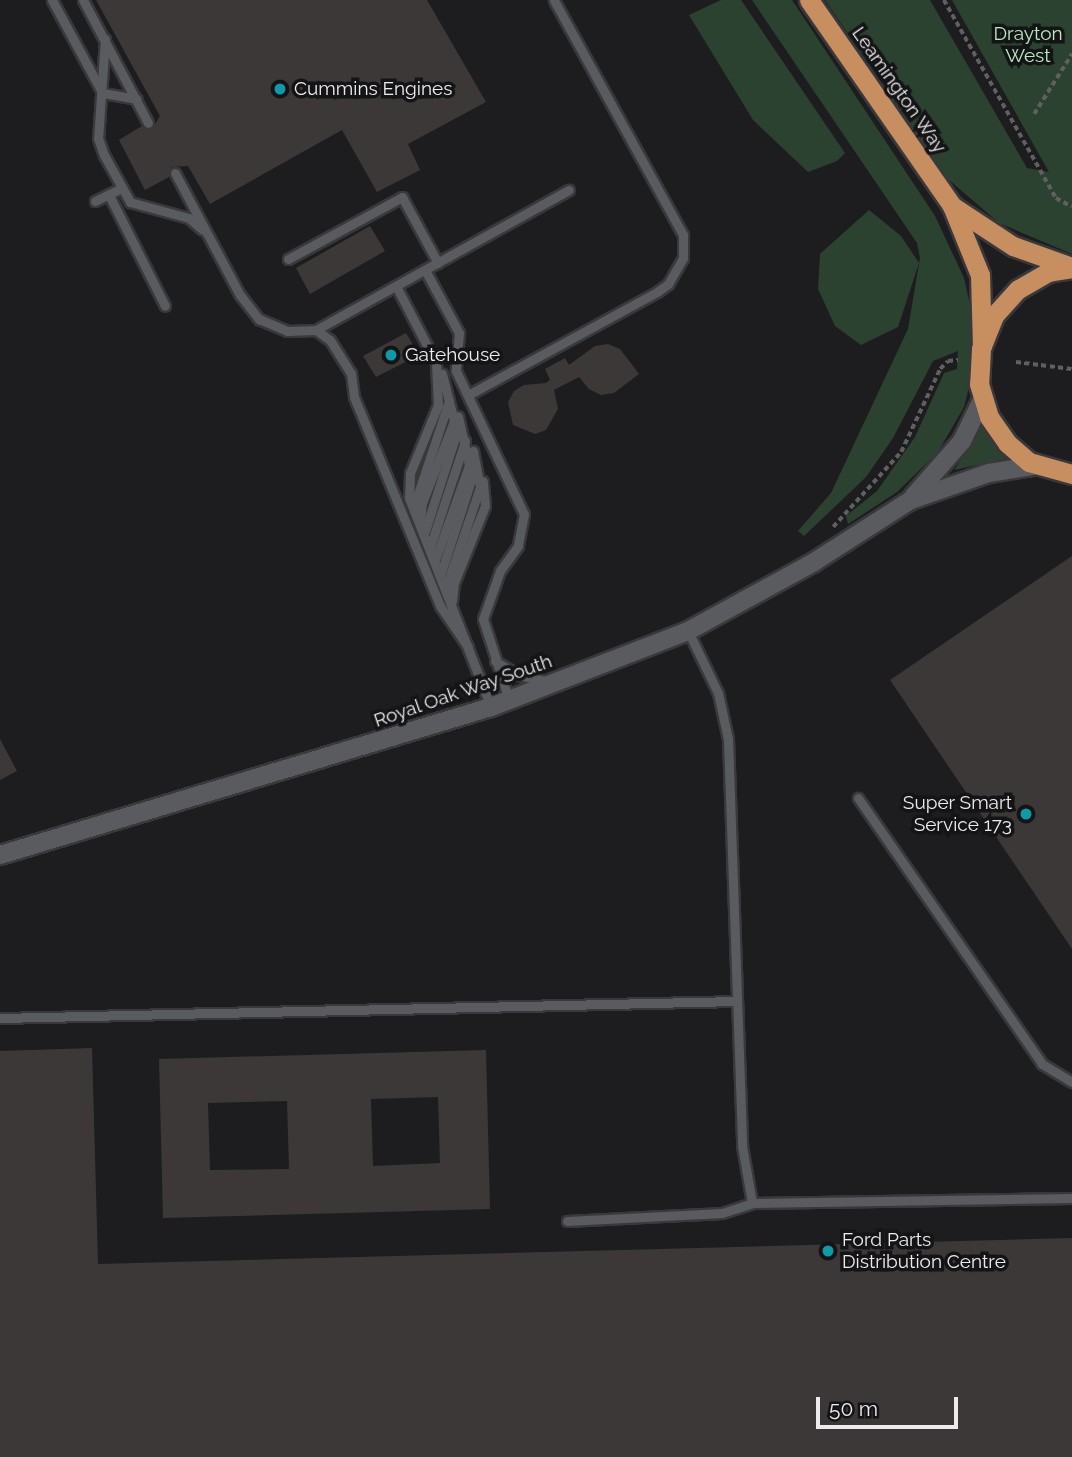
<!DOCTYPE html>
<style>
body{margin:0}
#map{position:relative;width:1072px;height:1457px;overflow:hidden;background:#1d1d20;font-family:Raleway,sans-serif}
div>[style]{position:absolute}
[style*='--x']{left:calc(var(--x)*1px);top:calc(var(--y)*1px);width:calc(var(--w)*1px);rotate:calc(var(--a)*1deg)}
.green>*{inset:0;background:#2c4230}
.building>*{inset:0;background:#3c3837}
.path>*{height:3.5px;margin-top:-1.75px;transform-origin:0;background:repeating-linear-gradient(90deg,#606063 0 5px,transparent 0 8.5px)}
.roads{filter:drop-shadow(2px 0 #39393c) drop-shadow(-2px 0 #39393c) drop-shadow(0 2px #39393c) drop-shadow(0 -2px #39393c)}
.service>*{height:9px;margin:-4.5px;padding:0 4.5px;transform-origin:4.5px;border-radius:4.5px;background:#5a5b5f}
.minor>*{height:18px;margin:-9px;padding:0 9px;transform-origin:9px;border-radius:9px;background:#5a5b5f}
.trunk>*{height:19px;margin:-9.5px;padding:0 9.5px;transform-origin:9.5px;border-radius:9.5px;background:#c78e60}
.dots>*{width:19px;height:19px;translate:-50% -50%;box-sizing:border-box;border:4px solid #141417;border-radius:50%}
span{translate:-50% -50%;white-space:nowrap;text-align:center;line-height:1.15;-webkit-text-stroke:7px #141417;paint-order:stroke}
.park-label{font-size:19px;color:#b7eabf}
.poi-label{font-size:19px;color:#ebebed}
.left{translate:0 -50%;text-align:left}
.right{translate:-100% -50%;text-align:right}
.street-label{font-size:19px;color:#ebebed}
.scale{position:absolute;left:816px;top:1397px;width:142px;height:32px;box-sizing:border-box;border:4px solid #ebebed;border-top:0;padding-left:9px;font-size:21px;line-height:24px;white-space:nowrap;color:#ebebed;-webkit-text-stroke:5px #141417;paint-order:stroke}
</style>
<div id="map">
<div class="green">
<i style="clip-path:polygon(721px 0,741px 0,845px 153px,837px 161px,808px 172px,753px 120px,689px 15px)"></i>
<i style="clip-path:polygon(752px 0,792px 0,935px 216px,964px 278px,972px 314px,970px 383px,964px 407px,938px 452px,897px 492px,848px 524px,846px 516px,877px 491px,915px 437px,944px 373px,957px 369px,958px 351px,933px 361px,893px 438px,866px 477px,804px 536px,798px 531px,831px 493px,908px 329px,920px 258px,917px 243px)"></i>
<i style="clip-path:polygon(825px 0,930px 0,1027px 168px,1049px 172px,952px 0,1072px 0,1072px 254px,999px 223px,948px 179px)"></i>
<i style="clip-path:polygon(869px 210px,901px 236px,919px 263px,898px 327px,861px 345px,835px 326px,818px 289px,820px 254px)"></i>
<i style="clip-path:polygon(982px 422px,1009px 458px,954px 470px,973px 443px)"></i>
</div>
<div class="building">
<i style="clip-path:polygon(96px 0,427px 0,486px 102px,408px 144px,420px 170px,377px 192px,342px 130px,210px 204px,188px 166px,171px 167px,169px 177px,145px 190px,119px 140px,142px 126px,152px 129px,160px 116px)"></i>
<i style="clip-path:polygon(370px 226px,385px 251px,310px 294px,296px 268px)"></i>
<i style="clip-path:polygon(406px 333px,419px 355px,376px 377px,363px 356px)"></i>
<i style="clip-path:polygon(608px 344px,620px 349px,639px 374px,614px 393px,601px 395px,589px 389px,579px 377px,554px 390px,558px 409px,546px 430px,535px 434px,513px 425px,508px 402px,514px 391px,524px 385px,546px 383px,550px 380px,545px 369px,565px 358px,569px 365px,595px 346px)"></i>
<i style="clip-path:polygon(1072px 556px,1072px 949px,890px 680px)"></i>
<i style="clip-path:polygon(0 739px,17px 771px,0 780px)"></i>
<i style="clip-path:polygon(92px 1048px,98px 1264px,1072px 1238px,1072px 1457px,0 1457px,0 1051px)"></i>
<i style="clip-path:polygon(evenodd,486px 1050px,490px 1209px,163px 1218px,159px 1059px,486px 1050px,438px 1097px,440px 1163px,373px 1166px,371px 1099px,438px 1097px,486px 1050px,287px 1101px,289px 1169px,210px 1170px,208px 1103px,287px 1101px)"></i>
</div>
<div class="path">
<i style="--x:944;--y:0;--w:227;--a:60.5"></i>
<i style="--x:1056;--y:198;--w:18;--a:29"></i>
<i style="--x:1034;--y:114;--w:71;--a:-57.7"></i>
<i style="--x:1016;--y:362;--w:56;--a:7.1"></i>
<i style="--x:833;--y:527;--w:101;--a:-47.8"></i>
<i style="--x:901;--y:452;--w:92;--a:-64.8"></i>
<i style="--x:940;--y:369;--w:11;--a:-45"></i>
<i style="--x:948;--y:361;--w:10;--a:-6"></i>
</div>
<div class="roads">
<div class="service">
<i style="--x:52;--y:0;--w:105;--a:61.5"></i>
<i style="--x:83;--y:0;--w:139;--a:62.1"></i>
<i style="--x:105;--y:39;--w:99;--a:94"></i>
<i style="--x:98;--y:138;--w:18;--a:71"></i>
<i style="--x:104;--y:155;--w:54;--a:61"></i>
<i style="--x:130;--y:202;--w:61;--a:15.2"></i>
<i style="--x:189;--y:218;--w:18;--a:41"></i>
<i style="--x:103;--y:93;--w:34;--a:10"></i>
<i style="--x:175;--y:173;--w:138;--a:62"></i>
<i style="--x:240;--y:295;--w:31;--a:52"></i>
<i style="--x:259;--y:319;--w:30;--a:23"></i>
<i style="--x:287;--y:331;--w:29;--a:-2"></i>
<i style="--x:316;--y:330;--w:17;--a:36"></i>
<i style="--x:330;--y:340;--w:39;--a:58"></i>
<i style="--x:351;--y:373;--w:24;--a:83"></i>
<i style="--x:354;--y:397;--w:226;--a:67.6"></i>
<i style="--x:440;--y:606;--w:50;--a:55.7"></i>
<i style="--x:109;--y:195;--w:124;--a:63.2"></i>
<i style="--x:95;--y:201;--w:30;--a:-26"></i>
<i style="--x:288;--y:259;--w:130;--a:-28.5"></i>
<i style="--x:402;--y:197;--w:75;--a:61.4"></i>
<i style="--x:425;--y:270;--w:72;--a:61.6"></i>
<i style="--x:459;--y:333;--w:38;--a:95"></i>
<i style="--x:456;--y:371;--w:158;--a:64.6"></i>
<i style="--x:524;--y:514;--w:33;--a:101"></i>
<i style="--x:518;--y:546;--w:31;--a:126"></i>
<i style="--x:500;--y:571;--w:51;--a:109.5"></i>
<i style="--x:483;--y:619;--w:85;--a:72.2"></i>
<i style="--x:396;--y:286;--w:87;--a:62.5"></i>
<i style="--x:436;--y:363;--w:42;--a:87.3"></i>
<i style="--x:438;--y:405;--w:74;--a:112.4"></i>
<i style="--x:410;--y:473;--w:25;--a:92"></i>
<i style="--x:409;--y:498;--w:225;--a:68.6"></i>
<i style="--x:316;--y:330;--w:289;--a:-29"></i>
<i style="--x:468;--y:395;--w:215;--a:-28.6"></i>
<i style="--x:657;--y:292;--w:14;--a:-36"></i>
<i style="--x:668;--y:284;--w:30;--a:-60"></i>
<i style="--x:683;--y:258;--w:23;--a:-90"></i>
<i style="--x:683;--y:235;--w:268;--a:-118.8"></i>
<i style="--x:414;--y:506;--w:111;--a:-71.6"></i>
<i style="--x:420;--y:522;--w:19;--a:-84"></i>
<i style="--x:422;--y:503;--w:88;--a:-68.7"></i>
<i style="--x:454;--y:421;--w:49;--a:-104.3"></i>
<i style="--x:425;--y:531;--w:111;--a:-72.2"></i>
<i style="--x:430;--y:547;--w:112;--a:-71.7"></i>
<i style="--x:435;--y:560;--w:101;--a:-70.3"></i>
<i style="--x:469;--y:465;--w:50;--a:-102.7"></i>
<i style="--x:441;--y:573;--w:110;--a:-72.1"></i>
<i style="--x:446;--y:587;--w:106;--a:-71.2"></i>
<i style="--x:480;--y:487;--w:37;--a:-101"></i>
<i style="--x:452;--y:601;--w:18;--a:-84"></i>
<i style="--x:454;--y:583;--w:83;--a:-68.1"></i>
<i style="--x:485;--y:506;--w:25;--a:-95"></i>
<i style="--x:688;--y:631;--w:69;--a:64.2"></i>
<i style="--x:718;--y:693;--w:47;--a:77.7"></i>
<i style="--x:728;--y:739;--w:407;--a:88"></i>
<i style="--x:742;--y:1146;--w:58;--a:80"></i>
<i style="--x:752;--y:1203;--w:320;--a:-0.9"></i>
<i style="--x:495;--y:661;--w:27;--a:31"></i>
<i style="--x:518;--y:675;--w:29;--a:12"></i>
<i style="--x:858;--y:798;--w:323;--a:55.3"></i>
<i style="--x:1042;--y:1064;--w:35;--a:31"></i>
<i style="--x:0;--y:1018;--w:737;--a:-1.32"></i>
<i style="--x:567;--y:1221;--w:155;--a:-3"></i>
<i style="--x:722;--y:1213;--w:32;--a:-18"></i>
</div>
<div class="minor">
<i style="--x:913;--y:497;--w:74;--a:-48.8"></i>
<i style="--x:962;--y:441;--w:48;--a:-64"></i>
<i style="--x:0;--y:855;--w:513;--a:-16.77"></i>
<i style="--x:491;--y:707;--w:211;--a:-21.1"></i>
<i style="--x:688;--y:631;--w:144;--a:-28.7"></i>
<i style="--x:814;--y:562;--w:115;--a:-32.6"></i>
<i style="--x:911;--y:500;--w:83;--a:-19.1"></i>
<i style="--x:989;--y:473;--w:51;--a:-9.1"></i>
</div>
<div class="trunk">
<i style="--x:809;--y:0;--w:251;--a:55.2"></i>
<i style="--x:952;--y:206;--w:74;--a:67.9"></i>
<i style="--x:980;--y:275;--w:71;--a:88.4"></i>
<i style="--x:952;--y:206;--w:73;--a:33.3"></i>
<i style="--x:1013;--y:246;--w:63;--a:19.6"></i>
<i style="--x:1072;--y:268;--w:24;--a:171"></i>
<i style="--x:1048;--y:272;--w:34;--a:150"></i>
<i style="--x:1018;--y:289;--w:36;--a:132"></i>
<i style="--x:994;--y:316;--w:35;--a:112"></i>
<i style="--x:981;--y:349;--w:35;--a:93"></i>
<i style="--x:979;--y:384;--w:34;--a:73"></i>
<i style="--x:989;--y:417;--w:32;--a:55"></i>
<i style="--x:1007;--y:443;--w:29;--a:41"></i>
<i style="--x:1029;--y:462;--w:45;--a:15.6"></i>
</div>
</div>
<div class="dots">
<i style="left:280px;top:89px;background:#0f9aa8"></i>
<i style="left:391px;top:355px;background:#0f9aa8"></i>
<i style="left:1026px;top:814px;background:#0f9aa8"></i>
<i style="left:828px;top:1251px;background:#0f9aa8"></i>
</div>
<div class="park-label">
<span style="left:1028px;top:45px">Drayton<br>West</span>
</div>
<div class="poi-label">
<span class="left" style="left:294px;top:89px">Cummins Engines</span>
<span class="left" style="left:405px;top:355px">Gatehouse</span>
<span class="right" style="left:1012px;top:814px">Super Smart<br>Service 173</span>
<span class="left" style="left:842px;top:1251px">Ford Parts<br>Distribution Centre</span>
</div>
<div class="street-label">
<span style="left:899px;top:90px;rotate:55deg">Leamington Way</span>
<span style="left:463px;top:691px;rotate:-19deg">Royal Oak Way South</span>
</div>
<div class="scale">50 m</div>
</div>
